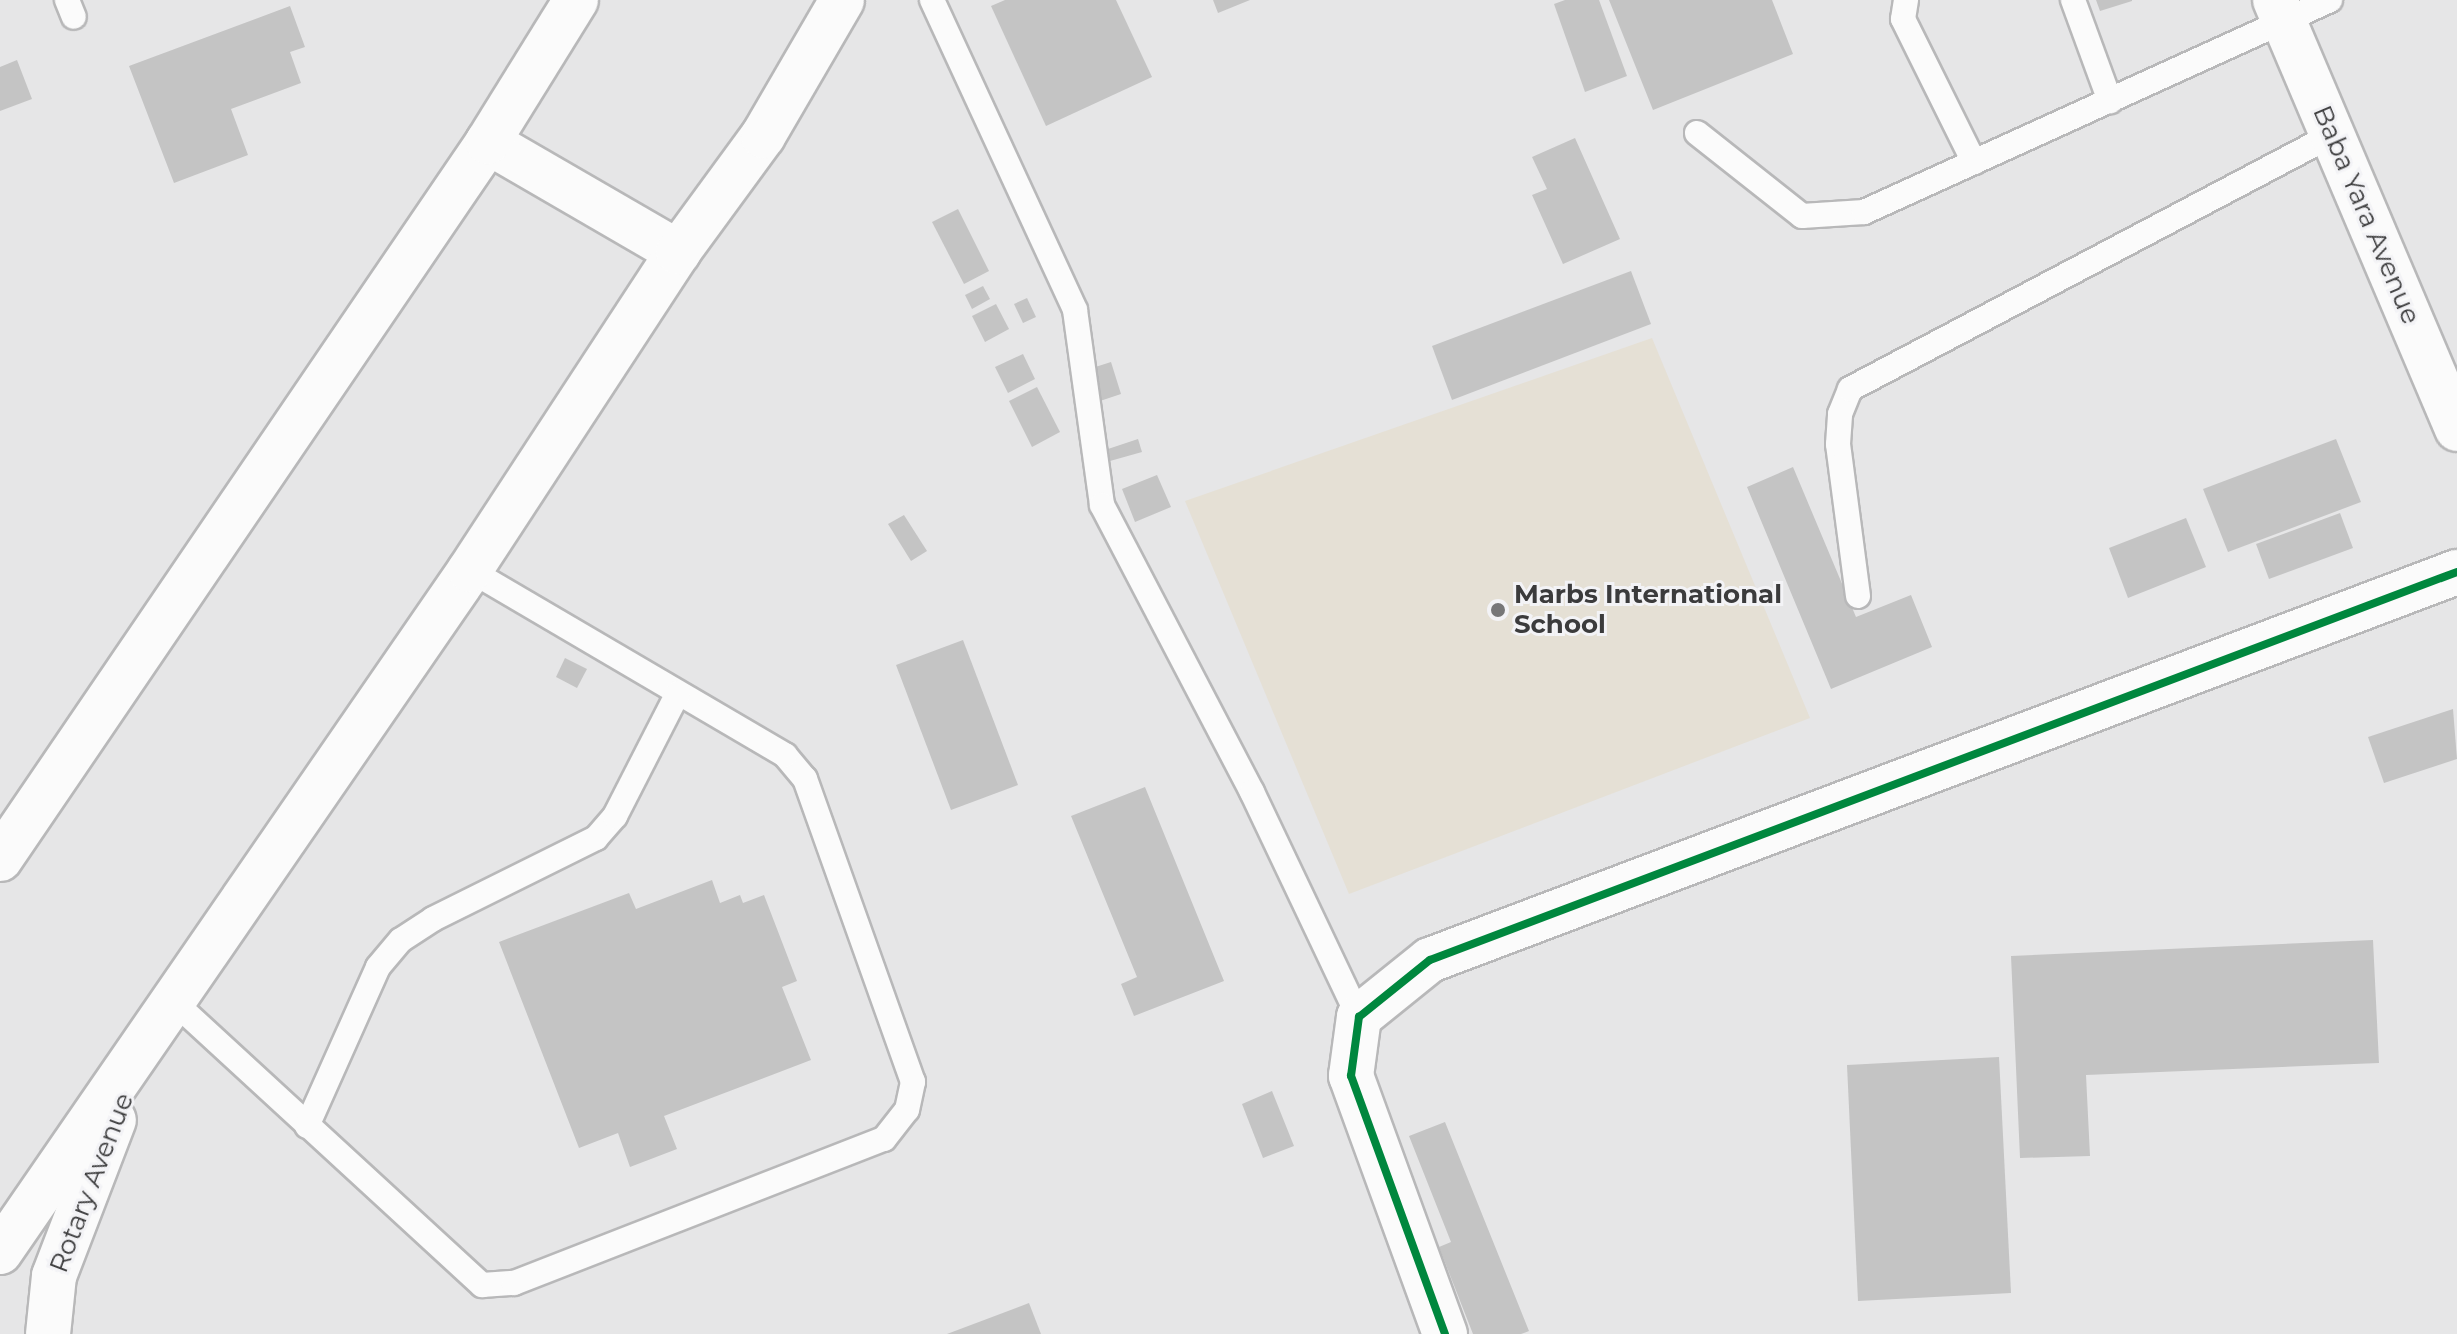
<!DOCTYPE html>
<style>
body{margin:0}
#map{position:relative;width:2457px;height:1334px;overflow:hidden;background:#e6e6e7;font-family:Montserrat,sans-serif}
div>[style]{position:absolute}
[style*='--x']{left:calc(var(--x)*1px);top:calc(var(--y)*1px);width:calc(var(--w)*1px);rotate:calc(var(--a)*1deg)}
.education>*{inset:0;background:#e5e0d5}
.building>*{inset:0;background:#c4c4c4}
.roads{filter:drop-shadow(2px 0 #b8b8b9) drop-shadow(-2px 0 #b8b8b9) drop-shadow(0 2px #b8b8b9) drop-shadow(0 -2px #b8b8b9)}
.service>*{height:24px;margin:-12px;padding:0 12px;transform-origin:12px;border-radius:12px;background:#fbfbfb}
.minor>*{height:44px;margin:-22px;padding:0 22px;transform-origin:22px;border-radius:22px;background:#fbfbfb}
.secondary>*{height:44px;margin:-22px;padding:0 22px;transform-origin:22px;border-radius:22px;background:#fbfbfb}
.cycleway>*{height:8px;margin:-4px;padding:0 4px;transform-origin:4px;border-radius:4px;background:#00873e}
.dots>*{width:22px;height:22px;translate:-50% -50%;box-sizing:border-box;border:4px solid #f3f3f6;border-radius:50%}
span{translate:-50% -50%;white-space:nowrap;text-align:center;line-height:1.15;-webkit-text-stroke:6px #f3f3f6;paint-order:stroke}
.street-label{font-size:26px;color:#3b3b3c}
.poi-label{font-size:26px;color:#3b3b3c;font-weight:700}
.left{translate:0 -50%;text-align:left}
</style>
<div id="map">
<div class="education">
<i style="clip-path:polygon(1652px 338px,1810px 718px,1349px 894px,1185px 501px)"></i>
</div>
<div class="building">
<i style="clip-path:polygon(1005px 0,1116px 0,1152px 77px,1046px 126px,991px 6px)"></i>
<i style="clip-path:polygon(1213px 0,1250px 0,1218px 13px)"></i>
<i style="clip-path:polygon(1565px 0,1599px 0,1627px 76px,1585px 92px,1554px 4px)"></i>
<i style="clip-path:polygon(1609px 0,1772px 0,1793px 54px,1653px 110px)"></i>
<i style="clip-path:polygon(2096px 0,2132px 0,2132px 1px,2100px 11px)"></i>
<i style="clip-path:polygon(290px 6px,305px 47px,290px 52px,301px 83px,231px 109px,248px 155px,174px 183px,129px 66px)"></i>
<i style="clip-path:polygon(17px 60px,32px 99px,0 111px,0 67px)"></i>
<i style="clip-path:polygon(1575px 138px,1620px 239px,1563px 264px,1532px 195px,1547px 189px,1532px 157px)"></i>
<i style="clip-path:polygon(958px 209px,989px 271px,964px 284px,932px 222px)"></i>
<i style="clip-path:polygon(1631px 271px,1651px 324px,1452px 400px,1432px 346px)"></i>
<i style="clip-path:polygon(983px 286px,990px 299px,972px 309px,965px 295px)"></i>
<i style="clip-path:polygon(1027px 298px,1036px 317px,1023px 323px,1014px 304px)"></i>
<i style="clip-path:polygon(996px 304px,1009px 329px,985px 342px,972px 316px)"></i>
<i style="clip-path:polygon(1023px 354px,1035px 379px,1008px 393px,995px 367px)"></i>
<i style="clip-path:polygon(1111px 362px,1121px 394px,1097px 402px,1086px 370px)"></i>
<i style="clip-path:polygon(1037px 387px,1060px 432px,1032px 447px,1009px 401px)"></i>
<i style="clip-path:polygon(1138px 439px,1142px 452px,1110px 461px,1105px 450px)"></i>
<i style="clip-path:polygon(2336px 439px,2361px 502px,2228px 552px,2203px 489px)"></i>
<i style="clip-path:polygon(1793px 467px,1856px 617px,1911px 595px,1932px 647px,1831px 689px,1747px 487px)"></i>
<i style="clip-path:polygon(1157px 475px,1171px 507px,1135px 522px,1122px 489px)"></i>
<i style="clip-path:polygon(2340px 513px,2353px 548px,2269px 579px,2256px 544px)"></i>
<i style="clip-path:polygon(904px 515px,927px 551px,911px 561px,888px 524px)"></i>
<i style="clip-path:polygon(2186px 518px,2206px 567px,2128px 598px,2109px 548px)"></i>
<i style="clip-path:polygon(963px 640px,1018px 785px,951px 810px,896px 665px)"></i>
<i style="clip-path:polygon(565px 658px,587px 669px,577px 688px,556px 677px)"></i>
<i style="clip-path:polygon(2453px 709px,2457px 759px,2384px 783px,2368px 737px)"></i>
<i style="clip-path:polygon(1145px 787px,1224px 981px,1134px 1016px,1121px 984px,1137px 977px,1071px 816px)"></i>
<i style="clip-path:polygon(712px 880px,720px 903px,740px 895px,743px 903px,764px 895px,797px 981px,782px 987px,811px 1060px,664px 1116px,677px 1149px,630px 1167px,618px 1133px,579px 1148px,499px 942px,629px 893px,636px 909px)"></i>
<i style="clip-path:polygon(2373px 940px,2379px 1063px,2086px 1075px,2090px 1156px,2020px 1158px,2011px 956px)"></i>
<i style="clip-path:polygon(1999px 1057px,2011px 1293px,1858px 1301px,1847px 1065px)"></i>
<i style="clip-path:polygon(1272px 1091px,1294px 1146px,1263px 1158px,1242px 1104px)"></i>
<i style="clip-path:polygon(1445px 1122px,1529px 1331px,1521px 1334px,1473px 1334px,1439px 1247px,1451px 1242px,1409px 1136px)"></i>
<i style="clip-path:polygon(1029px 1303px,1041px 1334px,947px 1334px)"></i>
</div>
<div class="roads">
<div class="service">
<i style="--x:67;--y:0;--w:18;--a:68"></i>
<i style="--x:932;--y:0;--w:341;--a:65.2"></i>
<i style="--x:1075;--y:310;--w:197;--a:82.1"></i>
<i style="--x:1102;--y:505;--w:324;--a:62.4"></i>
<i style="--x:1252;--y:792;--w:249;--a:64.6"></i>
<i style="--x:1906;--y:0;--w:19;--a:99"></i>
<i style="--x:1903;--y:19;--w:160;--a:63.6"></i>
<i style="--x:2073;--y:0;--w:108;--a:69.9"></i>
<i style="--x:1697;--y:133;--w:134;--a:38.3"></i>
<i style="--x:1802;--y:216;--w:62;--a:-3.7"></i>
<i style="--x:1864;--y:212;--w:512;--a:-24.46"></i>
<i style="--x:1858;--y:596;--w:153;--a:-97.5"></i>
<i style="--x:1838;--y:444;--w:30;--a:-86"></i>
<i style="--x:1840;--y:414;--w:27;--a:-68"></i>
<i style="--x:1850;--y:389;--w:545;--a:-27.79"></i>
<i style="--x:173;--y:1001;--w:420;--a:42.6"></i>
<i style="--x:482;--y:1285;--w:32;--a:-4"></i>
<i style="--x:514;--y:1283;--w:397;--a:-21.3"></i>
<i style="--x:884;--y:1139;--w:37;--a:-52"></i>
<i style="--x:907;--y:1110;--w:29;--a:-78"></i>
<i style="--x:913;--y:1082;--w:322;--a:-109.6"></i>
<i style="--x:805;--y:779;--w:31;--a:-130"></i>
<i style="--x:785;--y:755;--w:365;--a:-149.6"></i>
<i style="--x:307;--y:1126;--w:174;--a:-65.9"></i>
<i style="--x:378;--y:967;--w:35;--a:-50"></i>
<i style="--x:401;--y:940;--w:38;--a:-33"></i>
<i style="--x:433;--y:919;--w:182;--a:-26.4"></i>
<i style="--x:596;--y:838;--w:29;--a:-49"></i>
<i style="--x:615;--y:816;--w:138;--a:-62.9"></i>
</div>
<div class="minor">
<i style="--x:1445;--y:1334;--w:275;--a:-110"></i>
<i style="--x:1351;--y:1076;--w:60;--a:-82.3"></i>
<i style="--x:1359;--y:1017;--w:91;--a:-38.8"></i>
<i style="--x:1430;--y:960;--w:1098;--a:-20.7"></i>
</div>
<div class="secondary">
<i style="--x:2275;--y:0;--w:466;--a:67"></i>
<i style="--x:488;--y:142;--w:220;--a:30.1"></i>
<i style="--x:0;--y:859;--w:867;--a:-55.76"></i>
<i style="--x:488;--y:142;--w:167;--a:-58.2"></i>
<i style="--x:0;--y:1252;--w:828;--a:-55.43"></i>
<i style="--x:470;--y:570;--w:380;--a:-56.8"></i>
<i style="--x:678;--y:252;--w:144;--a:-53.8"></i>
<i style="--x:763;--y:136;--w:157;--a:-59.8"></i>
<i style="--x:48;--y:1334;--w:58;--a:-84.1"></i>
<i style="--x:54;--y:1276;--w:167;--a:-69"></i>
</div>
</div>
<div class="cycleway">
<i style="--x:1445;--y:1334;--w:275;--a:-110"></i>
<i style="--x:1351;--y:1076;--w:60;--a:-82.3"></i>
<i style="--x:1359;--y:1017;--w:91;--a:-38.8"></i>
<i style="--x:1430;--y:960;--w:1098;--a:-20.7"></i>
</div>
<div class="dots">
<i style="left:1498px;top:610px;background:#777778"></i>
</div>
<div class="street-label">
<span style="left:2366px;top:215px;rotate:67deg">Baba Yara Avenue</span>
<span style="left:92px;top:1183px;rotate:-69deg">Rotary Avenue</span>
</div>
<div class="poi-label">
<span class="left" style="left:1514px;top:610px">Marbs International<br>School</span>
</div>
</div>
